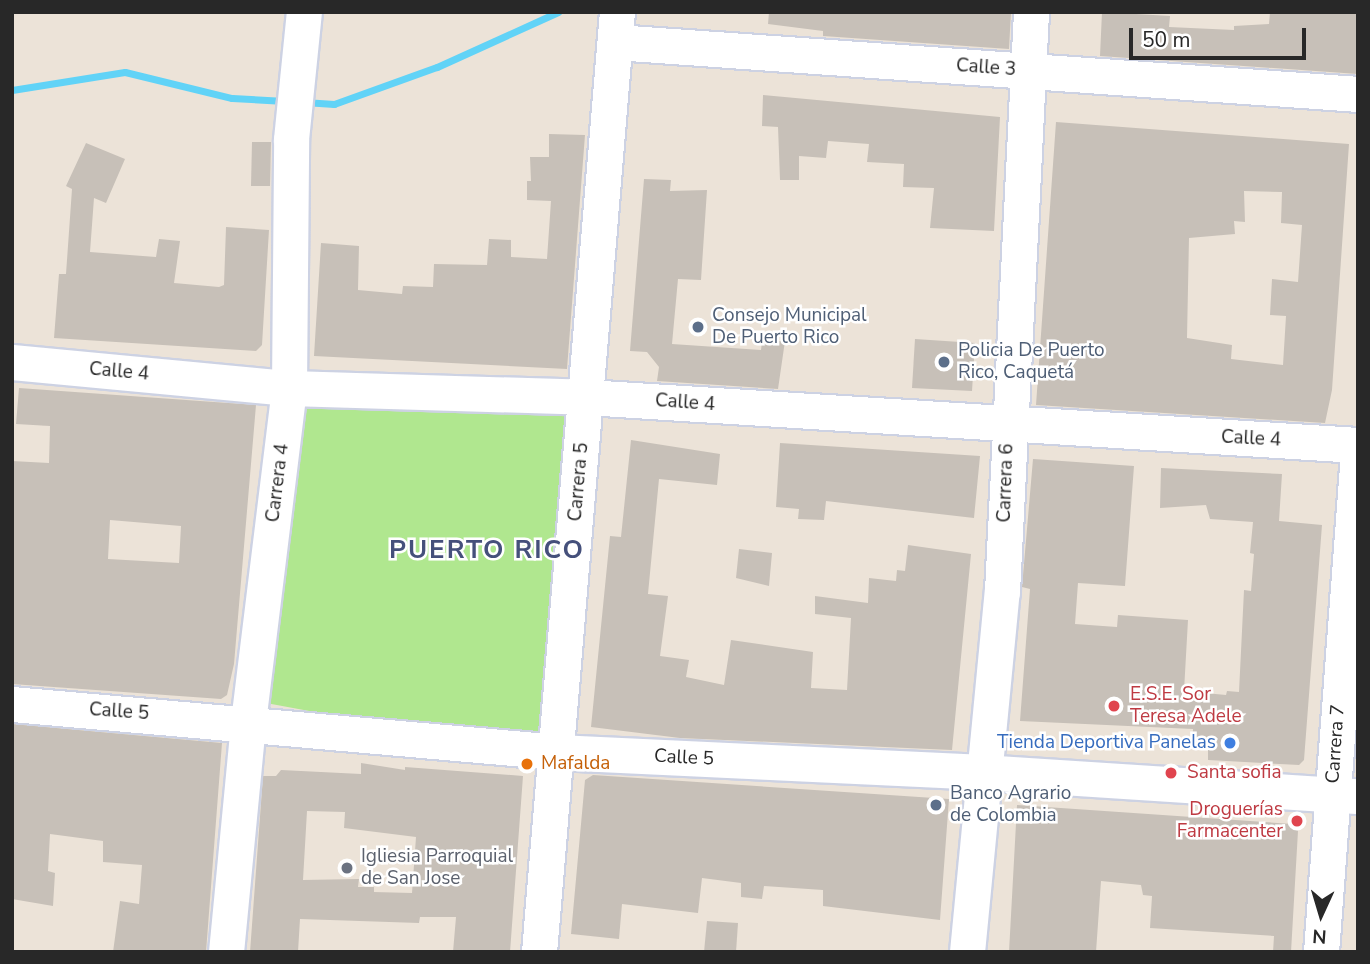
<!DOCTYPE html>
<meta charset="utf-8">
<style>
body{margin:0}
#map{position:relative;width:1370px;height:964px;overflow:hidden;background:#ece3d8;font-family:"Nunito Sans",sans-serif}
div>[style]{position:absolute}
[style*='--x']{left:calc(var(--x)*1px);top:calc(var(--y)*1px);width:calc(var(--w)*1px);rotate:calc(var(--a)*1deg)}
.green>*{inset:0;background:#b0e78f}
.stream>*{height:7px;margin:-3.5px;padding:0 3.5px;transform-origin:3.5px;border-radius:3.5px;background:#61d3f7}
.building>*{inset:0;background:#c7c0b8}
.roads{filter:drop-shadow(2px 0 #cdd2e3) drop-shadow(-2px 0 #cdd2e3) drop-shadow(0 2px #cdd2e3) drop-shadow(0 -2px #cdd2e3)}
.minor>*{height:35px;margin:-17.5px;padding:0 17.5px;transform-origin:17.5px;border-radius:17.5px;background:#fff}
.dots>*{width:19px;height:19px;translate:-50% -50%;box-sizing:border-box;border:4px solid #fff;border-radius:50%}
span{translate:-50% -50%;white-space:nowrap;text-align:center;line-height:1.15;-webkit-text-stroke:5px #fff;paint-order:stroke}
.street-label{font-size:19px;color:#282828}
.service-label{font-size:19px;color:#4e5e75}
.left{translate:0 -50%;text-align:left}
.health-label{font-size:19px;color:#be3a42}
.right{translate:-100% -50%;text-align:right}
.shop-label{font-size:19px;color:#366cbe}
.food-label{font-size:19px;color:#c56008}
.worship-label{font-size:19px;color:#5b616d}
.district-label{font-size:26px;color:#45507b;font-weight:700;letter-spacing:2px}
.frame{position:absolute;inset:0;border:14px solid #282828;pointer-events:none}
.north{position:absolute;left:1286px;top:880px;width:70px;height:70px;-webkit-text-stroke:5px #fff;paint-order:stroke;rotate:184deg;font-size:19px;font-weight:700;line-height:28px;text-align:center;color:#282828}
.north::after{content:'';display:block;margin:auto;width:24px;height:32px;background:#282828;clip-path:polygon(50% 0,100% 100%,50% 72%,0 100%)}
.scale{position:absolute;left:1129px;top:28px;width:177px;height:32px;box-sizing:border-box;border:4px solid #282828;border-top:0;padding-left:9px;font-size:21px;line-height:24px;white-space:nowrap;color:#282828;-webkit-text-stroke:5px #fff;paint-order:stroke}
</style>
<div id="map">
<div class="green">
<i style="clip-path:polygon(289px 388px,578px 402px,547px 740px,385px 725px,266px 703px)"></i>
</div>
<div class="stream">
<i style="--x:12;--y:90;--w:114;--a:-9.1"></i>
<i style="--x:125;--y:72;--w:110;--a:13.7"></i>
<i style="--x:232;--y:98;--w:53;--a:3.2"></i>
<i style="--x:304;--y:102;--w:30;--a:4"></i>
<i style="--x:334;--y:104;--w:109;--a:-19.8"></i>
<i style="--x:437;--y:67;--w:133;--a:-24.4"></i>
</div>
<div class="building">
<i style="clip-path:polygon(769px 12px,1011px 12px,1009px 49px,823px 36px,823px 31px,768px 24px)"></i>
<i style="clip-path:polygon(1102px 12px,1170px 16px,1169px 27px,1234px 30px,1234px 26px,1269px 24px,1270px 12px,1358px 12px,1358px 74px,1100px 56px)"></i>
<i style="clip-path:polygon(763px 95px,1000px 117px,994px 231px,930px 228px,934px 188px,903px 187px,904px 164px,867px 162px,869px 144px,828px 141px,826px 158px,799px 156px,799px 180px,780px 180px,778px 127px,762px 126px)"></i>
<i style="clip-path:polygon(evenodd,1056px 122px,1349px 144px,1332px 390px,1325px 423px,1036px 405px,1056px 122px,1244px 191px,1282px 192px,1281px 223px,1302px 225px,1298px 282px,1272px 279px,1270px 315px,1286px 316px,1283px 365px,1231px 359px,1232px 345px,1187px 338px,1189px 238px,1235px 234px,1234px 221px,1245px 222px,1244px 191px)"></i>
<i style="clip-path:polygon(549px 134px,585px 135px,567px 369px,314px 356px,321px 243px,359px 246px,358px 290px,402px 294px,403px 286px,433px 287px,434px 264px,487px 265px,489px 239px,511px 240px,511px 257px,547px 259px,551px 201px,527px 200px,527px 181px,531px 181px,530px 157px,549px 157px)"></i>
<i style="clip-path:polygon(252px 142px,271px 142px,270px 186px,251px 186px)"></i>
<i style="clip-path:polygon(86px 143px,125px 159px,106px 203px,94px 198px,90px 252px,156px 257px,159px 239px,180px 241px,174px 283px,219px 287px,224px 285px,226px 227px,269px 230px,262px 345px,256px 351px,54px 338px,59px 274px,66px 274px,72px 189px,66px 186px)"></i>
<i style="clip-path:polygon(644px 179px,671px 180px,670px 191px,707px 190px,701px 280px,678px 279px,672px 344px,761px 350px,762px 341px,785px 341px,778px 389px,657px 381px,659px 367px,647px 352px,630px 351px)"></i>
<i style="clip-path:polygon(915px 339px,975px 343px,972px 391px,912px 388px)"></i>
<i style="clip-path:polygon(evenodd,19px 388px,256px 405px,234px 664px,227px 695px,221px 699px,12px 684px,12px 461px,49px 463px,50px 426px,16px 424px,19px 388px,110px 520px,181px 526px,179px 563px,108px 559px,110px 520px)"></i>
<i style="clip-path:polygon(631px 440px,720px 454px,717px 485px,659px 479px,648px 594px,668px 596px,660px 656px,689px 660px,686px 677px,724px 685px,731px 640px,813px 652px,811px 688px,847px 690px,851px 618px,815px 614px,815px 596px,868px 603px,869px 578px,896px 581px,897px 570px,905px 571px,908px 545px,971px 554px,952px 750px,680px 738px,591px 727px,610px 536px,621px 537px)"></i>
<i style="clip-path:polygon(780px 443px,980px 456px,974px 518px,826px 501px,824px 520px,798px 519px,799px 509px,776px 507px)"></i>
<i style="clip-path:polygon(1033px 459px,1134px 466px,1125px 586px,1078px 583px,1075px 624px,1117px 627px,1118px 615px,1188px 620px,1184px 691px,1226px 695px,1227px 691px,1239px 692px,1244px 590px,1251px 591px,1254px 554px,1250px 553px,1253px 522px,1210px 519px,1206px 505px,1160px 508px,1161px 468px,1282px 474px,1279px 521px,1322px 525px,1304px 760px,1299px 765px,1208px 760px,1208px 747px,1192px 745px,1193px 729px,1020px 721px,1030px 589px,1022px 587px)"></i>
<i style="clip-path:polygon(739px 549px,772px 553px,769px 586px,736px 578px)"></i>
<i style="clip-path:polygon(12px 724px,222px 743px,206px 952px,113px 952px,120px 901px,139px 904px,142px 865px,103px 862px,103px 841px,50px 834px,48px 871px,55px 873px,53px 906px,12px 899px)"></i>
<i style="clip-path:polygon(evenodd,361px 763px,405px 770px,405px 767px,523px 776px,510px 952px,453px 952px,456px 917px,420px 917px,419px 923px,300px 919px,298px 952px,250px 952px,263px 776px,276px 776px,281px 770px,361px 774px,361px 763px,307px 811px,345px 812px,344px 828px,416px 837px,412px 893px,374px 892px,374px 887px,358px 887px,359px 879px,303px 880px,307px 811px)"></i>
<i style="clip-path:polygon(593px 775px,949px 799px,940px 920px,823px 906px,823px 890px,764px 886px,762px 899px,741px 897px,741px 883px,702px 878px,698px 913px,622px 904px,619px 939px,571px 934px,585px 780px)"></i>
<i style="clip-path:polygon(1017px 805px,1292px 824px,1298px 831px,1291px 952px,1273px 952px,1274px 936px,1150px 928px,1152px 896px,1143px 895px,1141px 885px,1101px 881px,1096px 952px,1009px 952px)"></i>
<i style="clip-path:polygon(707px 921px,738px 923px,736px 952px,704px 952px)"></i>
</div>
<div class="roads">
<div class="minor">
<i style="--x:615;--y:42;--w:745;--a:4"></i>
<i style="--x:12;--y:362;--w:278;--a:5.4"></i>
<i style="--x:289;--y:388;--w:297;--a:1.7"></i>
<i style="--x:586;--y:397;--w:773;--a:3.56"></i>
<i style="--x:12;--y:704;--w:548;--a:5.02"></i>
<i style="--x:558;--y:752;--w:425;--a:2.7"></i>
<i style="--x:983;--y:772;--w:376;--a:3.7"></i>
<i style="--x:226;--y:952;--w:231;--a:-84.5"></i>
<i style="--x:248;--y:722;--w:337;--a:-83"></i>
<i style="--x:289;--y:388;--w:249;--a:-89.5"></i>
<i style="--x:291;--y:139;--w:128;--a:-84.2"></i>
<i style="--x:539;--y:952;--w:943;--a:-85.26"></i>
<i style="--x:967;--y:952;--w:363;--a:-84.5"></i>
<i style="--x:1002;--y:591;--w:580;--a:-87.13"></i>
<i style="--x:1321;--y:952;--w:500;--a:-85.76"></i>
</div>
</div>
<div class="dots">
<i style="left:698px;top:327px;background:#5c6f8a"></i>
<i style="left:944px;top:362px;background:#5c6f8a"></i>
<i style="left:1114px;top:706px;background:#e0444e"></i>
<i style="left:1230px;top:743px;background:#3f7fe0"></i>
<i style="left:527px;top:764px;background:#e8710a"></i>
<i style="left:1171px;top:773px;background:#e0444e"></i>
<i style="left:936px;top:805px;background:#5c6f8a"></i>
<i style="left:1297px;top:821px;background:#e0444e"></i>
<i style="left:347px;top:868px;background:#6b7280"></i>
</div>
<div class="street-label">
<span style="left:986px;top:68px;rotate:4deg">Calle 3</span>
<span style="left:119px;top:372px;rotate:5deg">Calle 4</span>
<span style="left:685px;top:403px;rotate:4deg">Calle 4</span>
<span style="left:1251px;top:439px;rotate:3deg">Calle 4</span>
<span style="left:579px;top:482px;rotate:-85deg">Carrera 5</span>
<span style="left:278px;top:483px;rotate:-83deg">Carrera 4</span>
<span style="left:1006px;top:483px;rotate:-88deg">Carrera 6</span>
<span style="left:119px;top:712px;rotate:4deg">Calle 5</span>
<span style="left:1336px;top:744px;rotate:-86deg">Carrera 7</span>
<span style="left:684px;top:758px;rotate:3deg">Calle 5</span>
</div>
<div class="service-label">
<span class="left" style="left:712px;top:327px">Consejo Municipal<br>De Puerto Rico</span>
<span class="left" style="left:958px;top:362px">Policia De Puerto<br>Rico, Caquetá</span>
<span class="left" style="left:950px;top:805px">Banco Agrario<br>de Colombia</span>
</div>
<div class="health-label">
<span class="left" style="left:1130px;top:706px">E.S.E. Sor<br>Teresa Adele</span>
<span class="left" style="left:1187px;top:773px">Santa sofia</span>
<span class="right" style="left:1283px;top:821px">Droguerías<br>Farmacenter</span>
</div>
<div class="shop-label">
<span class="right" style="left:1216px;top:743px">Tienda Deportiva Panelas</span>
</div>
<div class="food-label">
<span class="left" style="left:541px;top:764px">Mafalda</span>
</div>
<div class="worship-label">
<span class="left" style="left:361px;top:868px">Igliesia Parroquial<br>de San Jose</span>
</div>
<div class="district-label">
<span style="left:487px;top:550px">PUERTO RICO</span>
</div>
<div class="frame"></div>
<div class="north">N</div>
<div class="scale">50 m</div>
</div>
